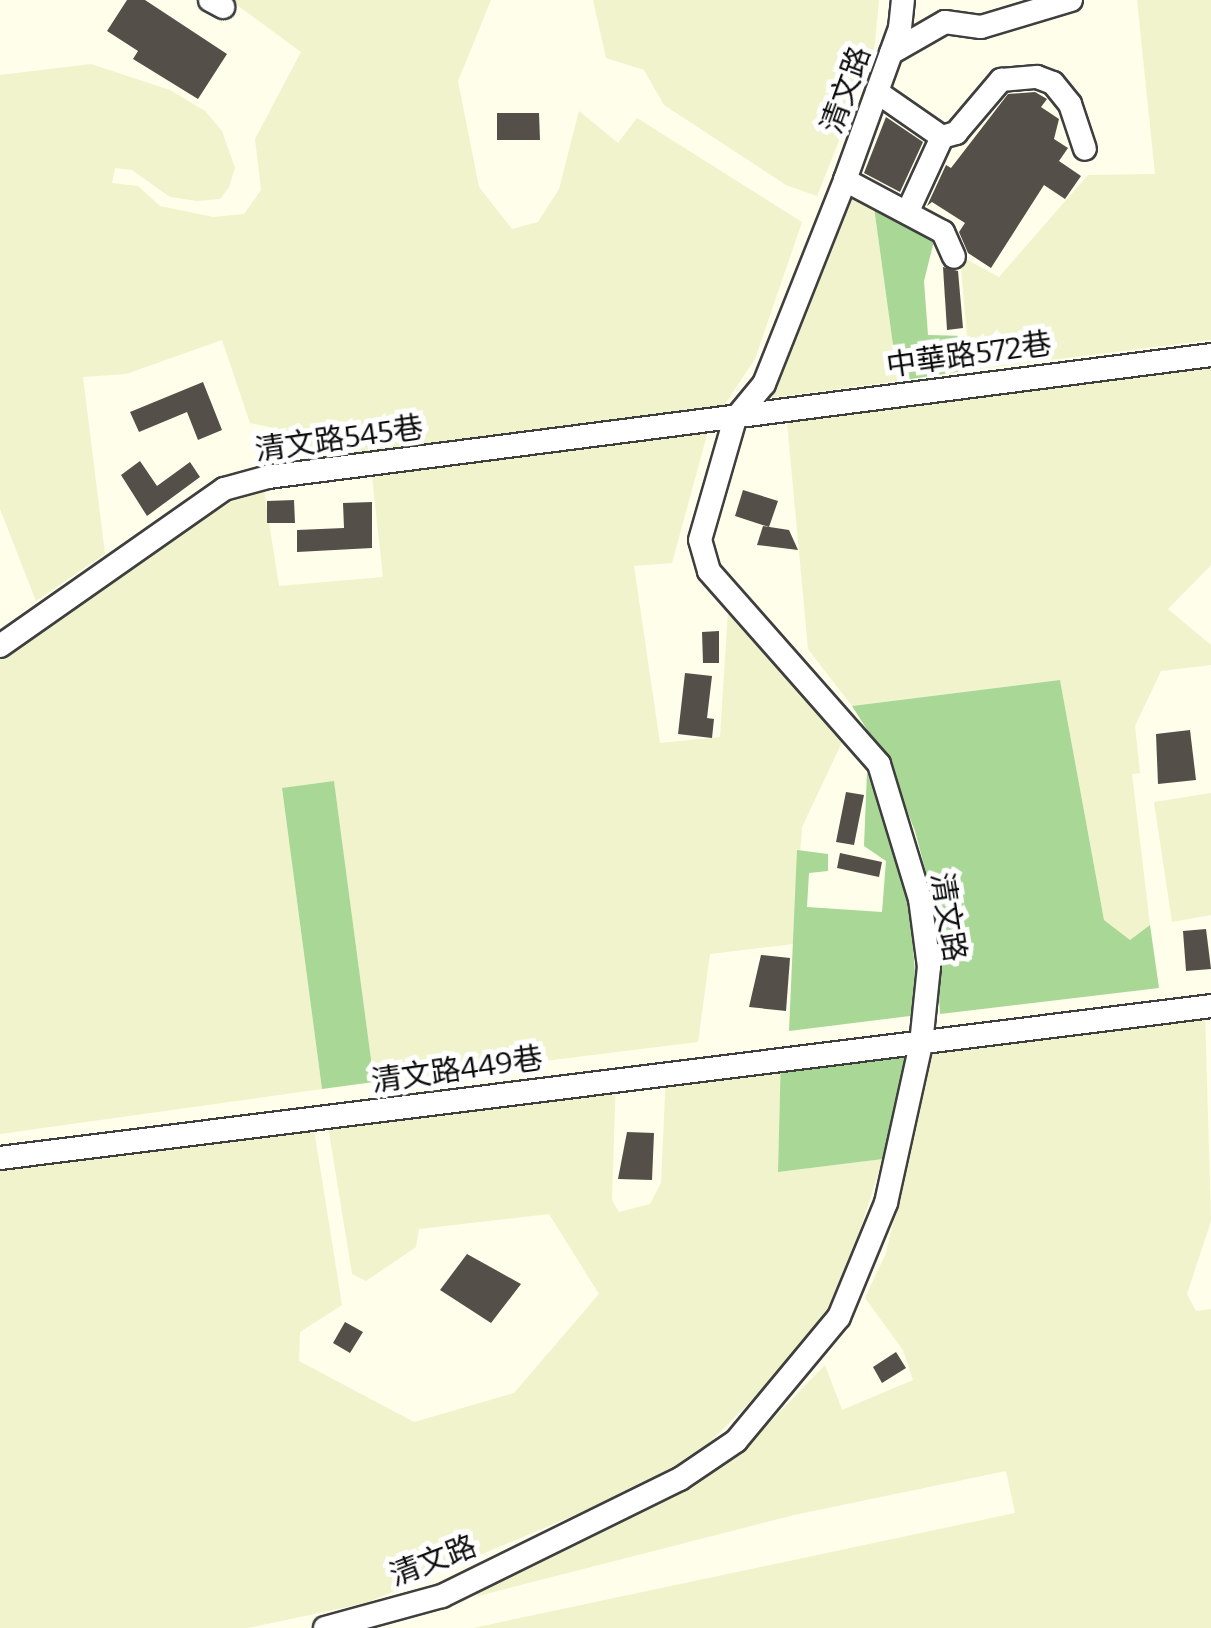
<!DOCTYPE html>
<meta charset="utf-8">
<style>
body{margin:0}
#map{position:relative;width:1211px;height:1628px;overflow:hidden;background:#fefeeb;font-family:Bitter,"Noto Sans TC",serif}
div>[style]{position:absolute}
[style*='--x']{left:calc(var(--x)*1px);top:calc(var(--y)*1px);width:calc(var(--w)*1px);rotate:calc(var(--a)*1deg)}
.farmland>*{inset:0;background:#f0f3cc}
.forest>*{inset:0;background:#a8d796}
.building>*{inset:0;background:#544f48}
.roads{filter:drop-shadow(2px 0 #3f3f3f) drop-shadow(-2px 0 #3f3f3f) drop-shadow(0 2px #3f3f3f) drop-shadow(0 -2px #3f3f3f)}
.minor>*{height:22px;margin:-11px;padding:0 11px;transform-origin:11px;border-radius:11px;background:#fff}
span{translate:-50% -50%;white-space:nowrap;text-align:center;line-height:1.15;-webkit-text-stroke:10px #fff;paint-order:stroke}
.street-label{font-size:30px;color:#0c0c0c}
</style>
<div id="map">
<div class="farmland">
<i style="clip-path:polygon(230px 0,491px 0,458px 81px,479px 187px,512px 229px,538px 222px,559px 189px,579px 111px,618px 143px,637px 118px,802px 222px,755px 359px,719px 413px,306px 463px,293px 432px,250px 423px,222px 340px,126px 374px,83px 377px,105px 554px,36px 601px,0 509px,0 75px,91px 64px,170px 90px,205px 111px,222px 131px,235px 168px,229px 187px,220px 199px,197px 201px,170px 197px,132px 170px,115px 168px,112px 183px,138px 186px,160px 206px,213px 217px,244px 214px,261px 190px,255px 139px,301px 52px)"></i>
<i style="clip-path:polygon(593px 0,879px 0,874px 53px,817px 196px,786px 185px,664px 105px,644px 70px,606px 58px)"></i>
<i style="clip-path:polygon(1137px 0,1211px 0,1211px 340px,970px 370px,960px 256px,999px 277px,1088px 175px,1155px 174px)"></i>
<i style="clip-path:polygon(846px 186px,873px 200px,898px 381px,764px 399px,799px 329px)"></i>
<i style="clip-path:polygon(1211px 365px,1211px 565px,1168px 609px,1211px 645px,1211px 665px,1161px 671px,1135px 726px,1140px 773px,1132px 774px,1150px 925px,1130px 940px,1104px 920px,1060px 680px,852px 706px,808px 649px,787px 422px)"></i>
<i style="clip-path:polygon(708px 431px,672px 563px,634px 566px,660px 743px,720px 737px,728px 611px,844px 738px,802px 827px,794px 944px,710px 954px,698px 1042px,374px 1082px,334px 782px,282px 788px,322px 1089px,0 1134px,0 649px,243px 494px,264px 490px,279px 586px,383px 577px,372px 477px)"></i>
<i style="clip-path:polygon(1211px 793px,1211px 915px,1172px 922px,1154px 802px)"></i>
<i style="clip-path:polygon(1205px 1011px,1211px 1221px,1187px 1294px,1196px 1311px,1211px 1309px,1211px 1628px,473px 1628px,1015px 1513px,1006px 1471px,794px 1515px,478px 1596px,473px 1589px,599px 1534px,703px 1477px,743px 1450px,825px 1365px,842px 1410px,913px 1380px,903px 1350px,865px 1298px,886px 1253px,936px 1034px)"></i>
<i style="clip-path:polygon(781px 1052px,778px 1172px,883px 1159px,841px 1289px,788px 1364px,701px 1451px,620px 1496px,366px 1603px,248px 1628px,0 1628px,0 1158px,312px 1117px,342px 1305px,300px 1332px,299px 1361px,414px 1422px,514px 1393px,599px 1294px,549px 1214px,419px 1229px,416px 1247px,366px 1281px,352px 1274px,326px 1114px,616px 1074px,612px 1200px,619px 1212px,650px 1204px,661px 1183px,666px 1073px)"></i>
</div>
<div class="forest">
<i style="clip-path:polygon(873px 200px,935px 237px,924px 281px,928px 335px,967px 336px,970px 370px,898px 381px)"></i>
<i style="clip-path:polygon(1060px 680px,1104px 920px,1130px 940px,1150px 925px,1159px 988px,940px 1014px,933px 899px,915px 831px,889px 764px,852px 706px)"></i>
<i style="clip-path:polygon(867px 772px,910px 904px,918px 1015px,789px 1031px,797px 850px,828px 854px,828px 871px,809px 873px,807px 907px,882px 912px,886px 861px,864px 846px)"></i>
<i style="clip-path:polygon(334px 781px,374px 1082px,322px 1089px,282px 788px)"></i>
<i style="clip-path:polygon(913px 1036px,883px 1159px,778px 1172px,781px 1052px)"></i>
</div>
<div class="building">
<i style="clip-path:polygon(127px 0,145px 0,227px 54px,198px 99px,133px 59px,138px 51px,107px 31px)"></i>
<i style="clip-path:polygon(1035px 92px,1047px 99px,1041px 107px,1059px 119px,1054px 139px,1068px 148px,1059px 161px,1081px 176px,1065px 199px,1044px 185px,991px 268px,968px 253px,959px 232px,965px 223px,932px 202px,927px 206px,946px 165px,951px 168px,1008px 94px)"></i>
<i style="clip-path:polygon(497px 113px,539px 113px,540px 140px,497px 140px)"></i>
<i style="clip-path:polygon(886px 117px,923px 142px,900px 192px,864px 173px)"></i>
<i style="clip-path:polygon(943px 267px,958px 271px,963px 328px,947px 330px)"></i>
<i style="clip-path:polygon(203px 382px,222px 430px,198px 440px,187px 412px,139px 432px,130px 412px)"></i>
<i style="clip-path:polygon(140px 461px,157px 486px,190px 462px,200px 477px,147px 516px,121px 475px)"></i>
<i style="clip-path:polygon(743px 490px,778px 501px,769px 527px,735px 516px)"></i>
<i style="clip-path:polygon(294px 500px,295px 523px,267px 523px,267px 501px)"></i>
<i style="clip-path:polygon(372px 502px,372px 548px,297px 552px,297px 530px,344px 528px,343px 503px)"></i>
<i style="clip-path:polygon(763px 526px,789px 530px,798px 550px,757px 545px)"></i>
<i style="clip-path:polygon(719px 631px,719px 663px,703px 663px,702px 632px)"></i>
<i style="clip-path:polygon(685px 673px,712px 676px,707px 718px,714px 719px,712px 738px,678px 734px)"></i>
<i style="clip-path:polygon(1190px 730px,1196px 780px,1158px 784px,1156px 734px)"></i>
<i style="clip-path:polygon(846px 792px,864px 795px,854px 845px,836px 842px)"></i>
<i style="clip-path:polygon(840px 853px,882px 862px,879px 877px,837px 868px)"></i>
<i style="clip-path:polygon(1206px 929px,1211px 969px,1186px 971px,1183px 931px)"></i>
<i style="clip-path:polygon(761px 955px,790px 958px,786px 1011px,749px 1007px)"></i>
<i style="clip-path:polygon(627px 1132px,654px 1133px,652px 1180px,618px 1179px)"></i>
<i style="clip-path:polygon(467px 1254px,521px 1284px,491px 1323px,440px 1290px)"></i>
<i style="clip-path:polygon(345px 1322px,363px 1332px,350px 1353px,333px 1343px)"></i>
<i style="clip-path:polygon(896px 1352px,906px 1368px,882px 1383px,873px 1367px)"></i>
</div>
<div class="roads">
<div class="minor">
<i style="--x:210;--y:0;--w:15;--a:28"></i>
<i style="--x:891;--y:53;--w:62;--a:-29.9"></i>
<i style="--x:945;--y:22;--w:36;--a:8"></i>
<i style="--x:981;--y:27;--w:94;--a:-16.7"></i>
<i style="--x:877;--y:92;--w:79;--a:34.7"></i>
<i style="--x:942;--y:137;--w:15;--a:-16"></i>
<i style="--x:956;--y:133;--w:70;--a:-49.7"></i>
<i style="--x:1001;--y:80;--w:36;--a:-5"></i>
<i style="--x:1037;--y:77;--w:17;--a:21"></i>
<i style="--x:1053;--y:83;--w:27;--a:51"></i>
<i style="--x:1070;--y:104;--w:47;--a:71.6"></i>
<i style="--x:845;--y:180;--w:111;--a:28"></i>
<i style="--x:943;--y:232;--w:27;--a:66"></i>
<i style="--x:908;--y:211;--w:81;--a:-65.3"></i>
<i style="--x:0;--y:646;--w:274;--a:-35"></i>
<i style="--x:224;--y:489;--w:46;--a:-15.3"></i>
<i style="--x:268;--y:477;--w:951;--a:-7.37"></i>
<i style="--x:0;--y:1158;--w:1221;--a:-7.15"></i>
<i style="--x:325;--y:1628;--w:121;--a:-15.3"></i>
<i style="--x:442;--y:1596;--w:265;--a:-26.2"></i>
<i style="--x:680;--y:1479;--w:68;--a:-34.2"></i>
<i style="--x:736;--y:1441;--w:161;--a:-50.3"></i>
<i style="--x:839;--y:1317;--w:123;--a:-67.6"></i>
<i style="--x:886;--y:1203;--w:163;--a:-77.6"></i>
<i style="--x:921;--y:1044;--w:77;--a:-84.1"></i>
<i style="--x:929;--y:967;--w:69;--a:-97.5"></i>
<i style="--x:920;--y:899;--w:141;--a:-106.9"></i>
<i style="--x:879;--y:764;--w:257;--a:-131.4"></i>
<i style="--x:709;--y:571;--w:32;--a:-106"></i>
<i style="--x:700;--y:540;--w:126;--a:-73.9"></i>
<i style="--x:735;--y:419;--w:45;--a:-50.4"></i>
<i style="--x:764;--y:384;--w:219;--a:-68.3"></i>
<i style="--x:845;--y:180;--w:162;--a:-70.1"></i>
<i style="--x:900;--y:28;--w:28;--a:-84"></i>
</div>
</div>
<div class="street-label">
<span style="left:846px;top:90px;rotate:-70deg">清文路</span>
<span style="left:969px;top:355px;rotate:-8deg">中華路572巷</span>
<span style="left:339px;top:439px;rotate:-8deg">清文路545巷</span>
<span style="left:948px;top:917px;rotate:81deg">清文路</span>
<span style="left:457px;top:1070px;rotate:-8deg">清文路449巷</span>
<span style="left:433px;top:1561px;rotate:-21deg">清文路</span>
</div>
</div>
